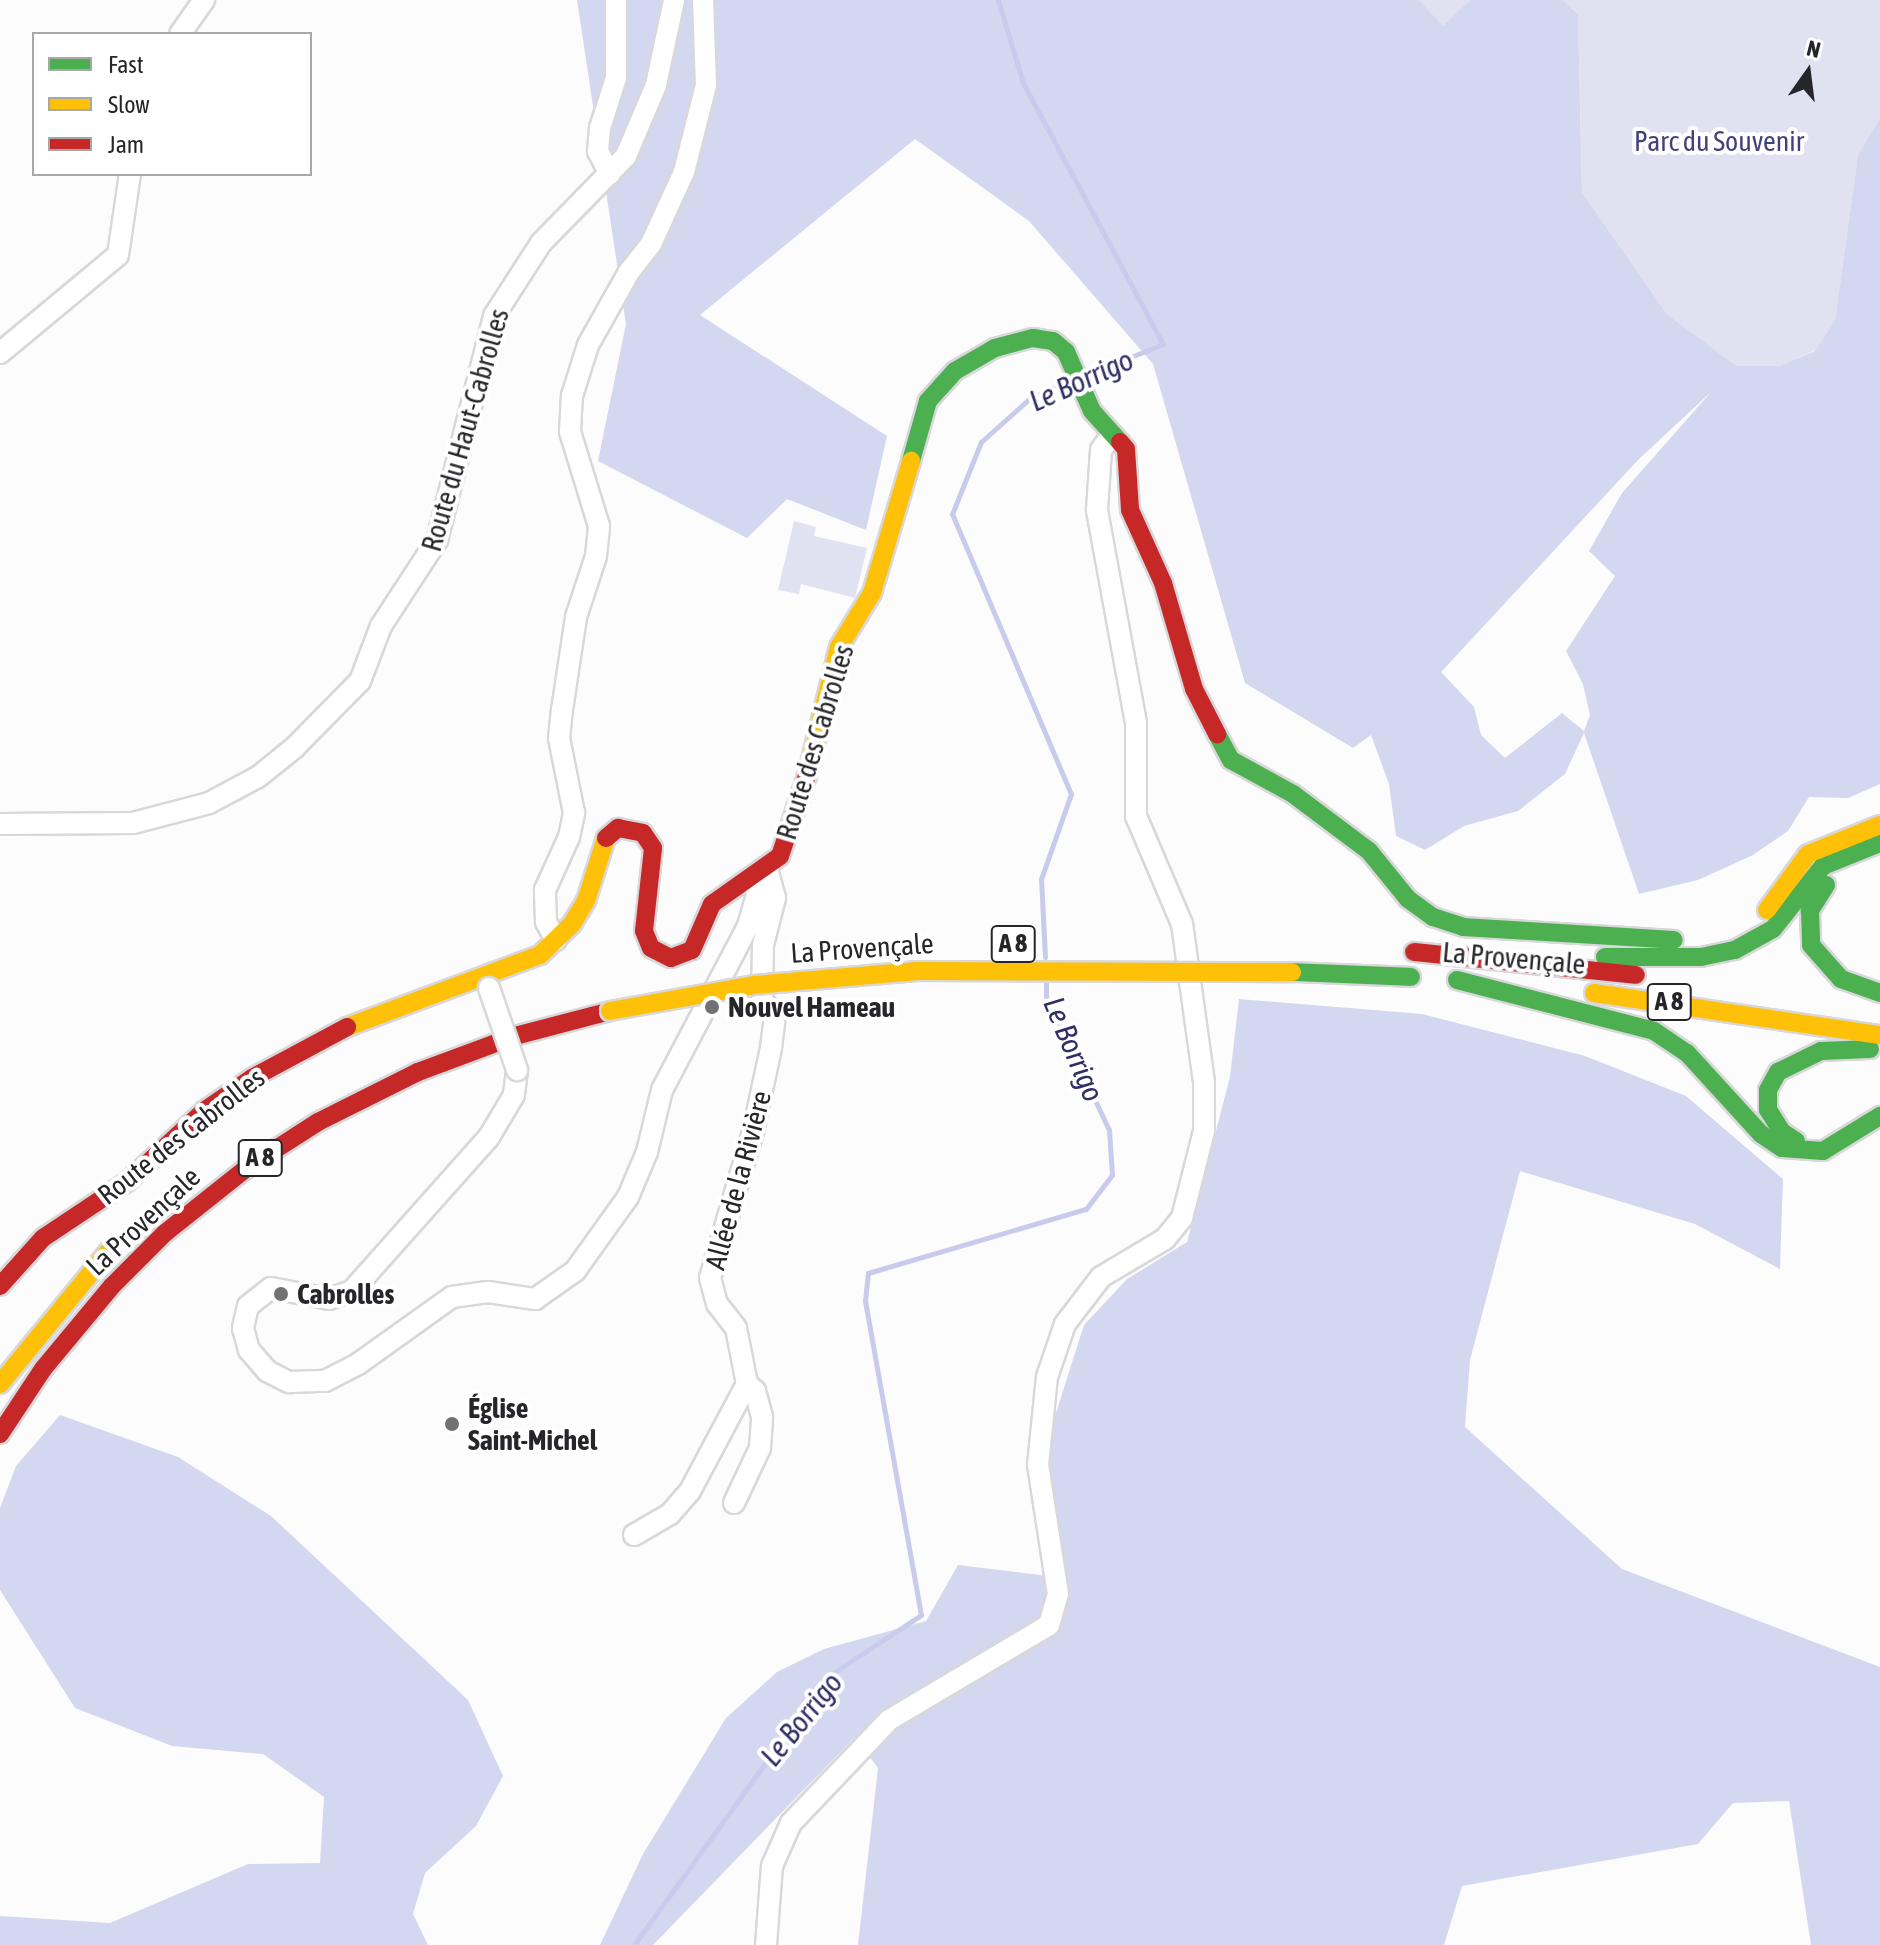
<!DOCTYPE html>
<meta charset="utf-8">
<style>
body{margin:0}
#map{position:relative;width:1880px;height:1945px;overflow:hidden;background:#fcfcfd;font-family:"Asap Condensed",sans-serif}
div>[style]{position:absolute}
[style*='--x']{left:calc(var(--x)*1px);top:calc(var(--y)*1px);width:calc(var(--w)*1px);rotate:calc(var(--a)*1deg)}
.green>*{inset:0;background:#e0e2f2}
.forest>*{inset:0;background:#d4d7f0}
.stream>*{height:5px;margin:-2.5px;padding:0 2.5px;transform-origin:2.5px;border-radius:2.5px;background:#c8cbeb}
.roads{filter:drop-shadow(2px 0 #d8d8db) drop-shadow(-2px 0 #d8d8db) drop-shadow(0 2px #d8d8db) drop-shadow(0 -2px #d8d8db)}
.street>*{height:20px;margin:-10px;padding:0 10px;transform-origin:10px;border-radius:10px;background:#fff}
.fast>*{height:18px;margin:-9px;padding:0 9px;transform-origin:9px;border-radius:9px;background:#4caf50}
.slow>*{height:18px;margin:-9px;padding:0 9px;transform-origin:9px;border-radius:9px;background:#ffc107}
.jam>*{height:18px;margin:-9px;padding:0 9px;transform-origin:9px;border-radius:9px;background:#c62828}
.bridges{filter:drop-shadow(2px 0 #d8d8db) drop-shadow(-2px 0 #d8d8db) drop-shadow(0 2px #d8d8db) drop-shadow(0 -2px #d8d8db)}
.street-bridge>*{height:20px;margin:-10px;padding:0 10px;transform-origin:10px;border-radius:10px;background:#fff}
.fast-bridge>*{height:18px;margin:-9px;padding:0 9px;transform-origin:9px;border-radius:9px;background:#4caf50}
.slow-bridge>*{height:18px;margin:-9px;padding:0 9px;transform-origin:9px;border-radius:9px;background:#ffc107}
.dots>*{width:22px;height:22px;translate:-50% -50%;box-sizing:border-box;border:4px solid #fff;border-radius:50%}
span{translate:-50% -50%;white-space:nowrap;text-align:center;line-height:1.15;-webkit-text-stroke:8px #fff;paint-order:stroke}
.shield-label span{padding:2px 6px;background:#fff;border:2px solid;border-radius:6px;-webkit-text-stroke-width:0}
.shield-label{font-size:26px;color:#26262a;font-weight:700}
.park-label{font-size:28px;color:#41427b}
.street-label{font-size:28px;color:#26262a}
.poi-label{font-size:28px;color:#26262a;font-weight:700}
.left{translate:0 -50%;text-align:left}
.water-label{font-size:30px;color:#2f2f66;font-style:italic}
.legend{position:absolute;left:32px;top:32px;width:280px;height:144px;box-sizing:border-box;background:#fff;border:2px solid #a8a8aa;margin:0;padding:10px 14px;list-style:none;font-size:24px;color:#26262a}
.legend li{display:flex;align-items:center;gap:16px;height:40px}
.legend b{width:40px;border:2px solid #a8a8aa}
.north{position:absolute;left:1768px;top:32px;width:80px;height:80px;-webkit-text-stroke:6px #fff;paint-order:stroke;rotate:14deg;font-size:22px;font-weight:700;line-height:32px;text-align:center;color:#26262a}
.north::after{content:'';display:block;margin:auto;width:28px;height:36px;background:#26262a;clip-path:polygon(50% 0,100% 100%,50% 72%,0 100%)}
</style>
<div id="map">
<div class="green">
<i style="clip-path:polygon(1419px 0,1470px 0,1443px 27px)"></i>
<i style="clip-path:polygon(1563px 0,1880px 0,1880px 118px,1858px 156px,1835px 320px,1816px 350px,1779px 366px,1735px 366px,1667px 314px,1582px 192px,1578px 14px)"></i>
<i style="clip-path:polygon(794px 521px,816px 527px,814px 536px,867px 548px,855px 598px,801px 584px,799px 594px,778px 590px)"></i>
</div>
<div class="forest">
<i style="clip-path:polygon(evenodd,577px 0,1419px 0,1443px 26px,1470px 0,1563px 0,1578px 14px,1582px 192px,1667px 314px,1736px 366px,1779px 366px,1815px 351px,1835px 320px,1858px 155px,1880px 118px,1880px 784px,1848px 798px,1809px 797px,1788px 831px,1753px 855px,1698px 880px,1639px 894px,1584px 733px,1565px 774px,1518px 811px,1464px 826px,1425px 850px,1396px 836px,1389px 784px,1371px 735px,1353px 748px,1245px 683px,1153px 364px,1029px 221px,915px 139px,700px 315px,887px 436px,866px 530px,787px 499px,747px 538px,598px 461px,626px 324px,577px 0,1711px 392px,1622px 493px,1589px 551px,1615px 576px,1566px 651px,1583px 684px,1590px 715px,1584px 731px,1562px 713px,1505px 758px,1481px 735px,1474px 707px,1441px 672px,1638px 460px,1711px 392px)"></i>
<i style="clip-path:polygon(1239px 999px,1422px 1014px,1585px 1056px,1686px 1096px,1783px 1179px,1780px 1269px,1695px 1224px,1520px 1171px,1470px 1360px,1465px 1427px,1622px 1569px,1880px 1667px,1880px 1945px,1811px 1945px,1789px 1801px,1733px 1803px,1698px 1844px,1462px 1886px,1444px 1945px,858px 1945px,878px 1768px,855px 1737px,653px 1945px,600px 1945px,643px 1854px,726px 1718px,777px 1672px,824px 1649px,926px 1621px,958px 1565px,1064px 1578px,1047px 1441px,1084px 1325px,1127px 1279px,1187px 1242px,1230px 1077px)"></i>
<i style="clip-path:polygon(60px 1415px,178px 1457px,271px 1516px,468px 1700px,503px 1776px,476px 1826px,425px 1873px,413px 1914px,428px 1945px,0 1945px,0 1916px,110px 1923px,248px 1864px,320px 1863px,324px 1797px,263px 1754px,172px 1746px,75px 1708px,0 1590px,0 1508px,16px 1466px)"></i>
</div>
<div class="stream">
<i style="--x:998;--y:0;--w:87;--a:73.2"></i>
<i style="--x:1023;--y:83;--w:296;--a:61.8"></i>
<i style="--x:1163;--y:344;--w:83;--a:158.1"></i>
<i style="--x:1045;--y:957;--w:78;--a:-92.9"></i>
<i style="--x:1041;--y:879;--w:90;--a:-70.6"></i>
<i style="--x:1071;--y:794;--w:304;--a:-113"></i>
<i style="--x:952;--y:514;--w:78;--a:-68.1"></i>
<i style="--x:981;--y:442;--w:66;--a:-41.9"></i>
<i style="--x:1030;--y:398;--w:42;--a:-22.3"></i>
<i style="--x:634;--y:1945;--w:330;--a:-54.2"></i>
<i style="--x:827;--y:1677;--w:113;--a:-33.4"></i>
<i style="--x:921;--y:1615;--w:319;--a:-100.1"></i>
<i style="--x:865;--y:1301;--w:28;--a:-84"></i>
<i style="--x:868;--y:1273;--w:227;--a:-16.4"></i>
<i style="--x:1086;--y:1209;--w:43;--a:-52.6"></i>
<i style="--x:1112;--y:1175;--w:45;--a:-93.8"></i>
<i style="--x:1109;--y:1130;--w:148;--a:-115.2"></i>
<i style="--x:1046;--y:996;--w:13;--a:-90"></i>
</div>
<div class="roads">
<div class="street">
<i style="--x:180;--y:34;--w:42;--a:-54.8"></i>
<i style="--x:610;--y:174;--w:26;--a:-118"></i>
<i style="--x:598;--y:151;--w:23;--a:-85"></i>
<i style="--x:600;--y:128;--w:52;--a:-72.3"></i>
<i style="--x:616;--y:78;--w:78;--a:-90"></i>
<i style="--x:0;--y:353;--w:153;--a:-39.7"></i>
<i style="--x:118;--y:255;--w:82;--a:-81.6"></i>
<i style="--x:0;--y:824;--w:133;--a:-0.4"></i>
<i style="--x:133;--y:823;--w:79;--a:-14.7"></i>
<i style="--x:209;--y:803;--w:55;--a:-28"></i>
<i style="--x:258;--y:777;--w:46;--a:-38.9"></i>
<i style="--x:294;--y:748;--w:94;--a:-45.4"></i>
<i style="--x:360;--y:681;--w:59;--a:-69.1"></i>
<i style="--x:381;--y:626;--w:103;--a:-56.9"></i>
<i style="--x:437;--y:540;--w:231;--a:-75.7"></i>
<i style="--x:494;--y:316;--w:87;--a:-57.2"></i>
<i style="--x:541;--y:243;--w:122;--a:-45.7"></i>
<i style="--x:626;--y:156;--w:77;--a:-67.1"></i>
<i style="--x:656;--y:85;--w:87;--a:-78"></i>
<i style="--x:556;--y:940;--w:21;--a:-119"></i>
<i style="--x:546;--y:922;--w:32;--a:-92"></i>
<i style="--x:545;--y:890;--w:58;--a:-65.6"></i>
<i style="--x:569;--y:837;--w:25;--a:-78"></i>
<i style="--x:574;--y:813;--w:76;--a:-101.3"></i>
<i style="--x:559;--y:738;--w:28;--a:-84"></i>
<i style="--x:562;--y:710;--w:94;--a:-81.4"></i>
<i style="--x:576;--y:617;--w:64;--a:-71.8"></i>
<i style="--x:596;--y:556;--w:30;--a:-84"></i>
<i style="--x:599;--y:526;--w:98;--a:-107.1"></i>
<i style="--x:570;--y:432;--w:36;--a:-87"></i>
<i style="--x:572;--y:396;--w:53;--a:-72.6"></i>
<i style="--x:588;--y:345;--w:84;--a:-60.7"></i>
<i style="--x:629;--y:272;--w:36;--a:-52"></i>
<i style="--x:651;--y:244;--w:79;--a:-65.4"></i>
<i style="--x:684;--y:172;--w:90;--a:-75.8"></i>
<i style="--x:706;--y:85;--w:85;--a:-92"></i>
<i style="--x:517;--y:1070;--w:25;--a:97"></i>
<i style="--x:514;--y:1095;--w:49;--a:120.8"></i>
<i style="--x:489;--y:1137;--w:206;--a:131.7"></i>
<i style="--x:352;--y:1291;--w:24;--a:161"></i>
<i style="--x:329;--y:1299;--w:59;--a:-169.3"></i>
<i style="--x:271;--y:1288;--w:29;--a:142"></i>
<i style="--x:248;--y:1306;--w:23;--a:103"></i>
<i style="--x:243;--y:1328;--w:23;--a:75"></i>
<i style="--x:249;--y:1350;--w:28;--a:49"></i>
<i style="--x:267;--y:1371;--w:25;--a:27"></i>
<i style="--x:289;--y:1382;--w:36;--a:-2"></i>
<i style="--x:325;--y:1381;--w:37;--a:-27"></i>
<i style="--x:358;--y:1364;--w:115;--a:-35.5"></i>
<i style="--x:452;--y:1297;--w:36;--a:-8"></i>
<i style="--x:488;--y:1292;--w:48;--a:8.5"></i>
<i style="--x:535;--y:1299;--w:49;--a:-35"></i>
<i style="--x:575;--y:1271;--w:91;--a:-54.4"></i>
<i style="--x:628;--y:1197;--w:49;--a:-67.1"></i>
<i style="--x:647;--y:1152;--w:64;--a:-76.4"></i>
<i style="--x:662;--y:1090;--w:185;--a:-62.3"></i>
<i style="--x:748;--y:926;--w:32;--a:-74"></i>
<i style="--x:757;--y:895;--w:18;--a:-99"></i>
<i style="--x:734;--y:1503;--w:61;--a:-64.7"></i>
<i style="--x:760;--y:1448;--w:31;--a:-86"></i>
<i style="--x:762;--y:1417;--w:27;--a:-105"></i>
<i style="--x:755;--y:1391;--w:11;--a:-139"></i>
<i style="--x:634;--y:1535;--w:42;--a:-30.3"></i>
<i style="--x:670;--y:1514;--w:30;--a:-49"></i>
<i style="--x:690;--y:1491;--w:121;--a:-62"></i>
<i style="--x:747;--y:1384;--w:57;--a:-101.1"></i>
<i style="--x:736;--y:1328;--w:31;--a:-128"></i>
<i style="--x:717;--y:1304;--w:27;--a:-105"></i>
<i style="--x:710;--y:1278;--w:152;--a:-73.6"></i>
<i style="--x:753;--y:1132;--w:86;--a:-77.9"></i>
<i style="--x:771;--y:1048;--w:34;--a:-83"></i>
<i style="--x:775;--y:1014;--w:18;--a:-135"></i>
<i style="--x:762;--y:1001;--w:56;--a:-89"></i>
<i style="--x:763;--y:945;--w:49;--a:-75.7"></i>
<i style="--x:775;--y:898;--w:30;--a:-105"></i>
<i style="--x:766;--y:1945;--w:79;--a:-85.7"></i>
<i style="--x:772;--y:1866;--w:47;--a:-66.2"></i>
<i style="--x:791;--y:1823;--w:142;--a:-46.4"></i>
<i style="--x:889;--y:1720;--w:186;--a:-30.7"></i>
<i style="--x:1049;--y:1625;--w:32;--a:-74"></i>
<i style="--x:1058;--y:1594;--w:131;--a:-98.8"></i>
<i style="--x:1038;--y:1465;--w:88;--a:-84.2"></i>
<i style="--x:1047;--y:1377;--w:56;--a:-71.2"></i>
<i style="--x:1065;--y:1324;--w:59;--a:-52.5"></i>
<i style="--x:1101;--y:1277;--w:74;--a:-30.7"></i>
<i style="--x:1165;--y:1239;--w:27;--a:-51"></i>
<i style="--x:1182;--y:1218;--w:90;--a:-75.8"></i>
<i style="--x:1204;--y:1131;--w:49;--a:-90"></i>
<i style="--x:1204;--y:1082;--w:160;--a:-97.9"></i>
<i style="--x:1182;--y:924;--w:117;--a:-113.1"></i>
<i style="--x:1136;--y:816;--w:93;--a:-90"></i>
<i style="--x:1136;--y:723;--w:217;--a:-100.4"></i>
<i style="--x:1097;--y:510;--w:60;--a:-86.2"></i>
<i style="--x:1101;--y:450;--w:16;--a:-55"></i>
</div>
<div class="fast">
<i style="--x:911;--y:461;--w:62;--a:-74.2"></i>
<i style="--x:928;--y:401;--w:40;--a:-48"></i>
<i style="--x:955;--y:371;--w:46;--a:-29.9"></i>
<i style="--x:995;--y:348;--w:39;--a:-15"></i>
<i style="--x:1033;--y:338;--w:20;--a:9"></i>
<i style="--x:1053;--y:341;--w:17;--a:40"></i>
<i style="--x:1066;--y:352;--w:64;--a:66.2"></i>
<i style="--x:1092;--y:411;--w:42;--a:47.9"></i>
<i style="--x:1217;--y:734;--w:30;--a:62"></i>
<i style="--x:1231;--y:760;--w:71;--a:28.7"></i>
<i style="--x:1293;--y:794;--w:95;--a:36.9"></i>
<i style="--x:1369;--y:851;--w:62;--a:50.9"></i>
<i style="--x:1408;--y:899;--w:31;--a:36"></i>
<i style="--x:1433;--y:917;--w:32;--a:18"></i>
<i style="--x:1463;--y:927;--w:211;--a:3.5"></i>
<i style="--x:1826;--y:885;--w:31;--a:122"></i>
<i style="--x:1810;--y:911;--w:34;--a:88"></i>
<i style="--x:1811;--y:945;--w:45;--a:48.6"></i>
<i style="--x:1841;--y:979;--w:41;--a:19.7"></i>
<i style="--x:1605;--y:957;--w:96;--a:0"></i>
<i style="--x:1701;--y:957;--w:35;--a:-12"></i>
<i style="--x:1735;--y:950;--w:43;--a:-28.9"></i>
<i style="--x:1773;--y:929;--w:80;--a:-51.6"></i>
<i style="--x:1823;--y:866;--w:61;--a:-22"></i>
<i style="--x:1457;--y:980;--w:203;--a:14.5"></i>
<i style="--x:1654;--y:1031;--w:40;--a:34"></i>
<i style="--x:1687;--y:1053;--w:110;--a:47.6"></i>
<i style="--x:1761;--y:1134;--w:25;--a:34"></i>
<i style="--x:1782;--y:1148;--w:41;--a:4.2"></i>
<i style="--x:1823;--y:1151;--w:67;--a:-31.6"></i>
<i style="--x:1796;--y:1141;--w:17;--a:-147"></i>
<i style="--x:1782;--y:1132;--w:26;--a:-122"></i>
<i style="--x:1768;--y:1110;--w:20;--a:-90"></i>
<i style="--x:1768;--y:1090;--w:21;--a:-61"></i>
<i style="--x:1778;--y:1072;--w:48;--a:-26"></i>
<i style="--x:1821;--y:1051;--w:49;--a:-2.3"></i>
</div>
<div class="slow">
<i style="--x:807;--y:776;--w:133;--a:-76.1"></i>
<i style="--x:839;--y:647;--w:63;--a:-58.6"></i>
<i style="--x:872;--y:593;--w:138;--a:-73.5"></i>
<i style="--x:1767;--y:910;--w:69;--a:-53.8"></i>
<i style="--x:1808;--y:854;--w:78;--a:-21.9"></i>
<i style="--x:1594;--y:993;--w:289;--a:8.4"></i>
<i style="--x:347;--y:1027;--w:206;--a:-20.5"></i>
<i style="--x:540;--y:955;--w:45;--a:-44.1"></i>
<i style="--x:572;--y:924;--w:27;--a:-59"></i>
<i style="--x:586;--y:901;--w:66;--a:-72.4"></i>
<i style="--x:0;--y:1384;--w:171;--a:-50.7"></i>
</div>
<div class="jam">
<i style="--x:1120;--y:442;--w:9;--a:49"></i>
<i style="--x:1126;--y:449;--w:61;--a:86.2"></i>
<i style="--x:1130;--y:510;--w:80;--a:65.7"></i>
<i style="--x:1163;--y:583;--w:110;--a:73.7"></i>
<i style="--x:1194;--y:689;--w:51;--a:62.9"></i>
<i style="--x:606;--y:838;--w:16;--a:-40"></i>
<i style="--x:618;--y:828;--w:25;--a:11"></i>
<i style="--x:643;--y:833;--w:18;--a:56"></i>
<i style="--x:653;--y:848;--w:83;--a:96.2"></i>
<i style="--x:644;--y:931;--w:18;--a:68"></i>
<i style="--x:651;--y:948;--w:22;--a:27"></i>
<i style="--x:671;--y:958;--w:22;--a:-21"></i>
<i style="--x:692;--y:950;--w:50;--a:-66.5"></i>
<i style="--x:712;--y:904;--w:83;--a:-35.2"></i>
<i style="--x:780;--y:856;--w:84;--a:-71.4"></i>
<i style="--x:1414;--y:952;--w:223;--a:5.9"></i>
<i style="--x:0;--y:1286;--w:64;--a:-48.1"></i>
<i style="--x:43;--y:1238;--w:101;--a:-33.7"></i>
<i style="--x:127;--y:1182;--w:105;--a:-42.7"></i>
<i style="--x:204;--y:1111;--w:58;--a:-34.5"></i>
<i style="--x:252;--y:1078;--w:108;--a:-28.2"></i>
<i style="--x:0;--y:1434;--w:78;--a:-56.5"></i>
<i style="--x:43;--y:1369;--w:108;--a:-50.3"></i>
<i style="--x:112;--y:1286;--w:75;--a:-45"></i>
<i style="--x:165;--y:1233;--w:106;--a:-38.5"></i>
<i style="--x:248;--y:1167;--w:83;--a:-32.7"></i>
<i style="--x:318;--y:1122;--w:112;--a:-26.6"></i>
<i style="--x:418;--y:1072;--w:103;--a:-20.4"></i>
<i style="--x:515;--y:1036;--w:98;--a:-14.7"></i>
</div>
</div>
<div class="bridges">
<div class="street-bridge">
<i style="--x:489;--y:988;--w:87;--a:71.1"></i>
</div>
<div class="fast-bridge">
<i style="--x:1292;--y:972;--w:119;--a:2.4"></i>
</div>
<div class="slow-bridge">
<i style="--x:610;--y:1011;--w:146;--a:-10.2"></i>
<i style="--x:754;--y:985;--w:164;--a:-4.9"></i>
<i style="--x:917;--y:971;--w:375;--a:0.2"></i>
</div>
</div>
<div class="dots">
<i style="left:712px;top:1007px;background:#717174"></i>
<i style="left:281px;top:1294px;background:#717174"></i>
<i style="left:452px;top:1424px;background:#717174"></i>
</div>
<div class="shield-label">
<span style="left:1013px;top:944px">A 8</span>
<span style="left:1669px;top:1002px">A 8</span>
<span style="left:260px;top:1158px">A 8</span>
</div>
<div class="park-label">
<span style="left:1719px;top:141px">Parc du Souvenir</span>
</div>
<div class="street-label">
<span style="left:465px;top:430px;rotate:-74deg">Route du Haut-Cabrolles</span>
<span style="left:815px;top:742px;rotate:-73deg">Route des Cabrolles</span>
<span style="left:862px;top:948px;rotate:-4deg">La Provençale</span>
<span style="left:1514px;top:958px;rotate:5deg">La Provençale</span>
<span style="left:181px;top:1136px;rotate:-38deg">Route des Cabrolles</span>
<span style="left:738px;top:1180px;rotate:-75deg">Allée de la Rivière</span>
<span style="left:143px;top:1221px;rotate:-43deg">La Provençale</span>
</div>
<div class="poi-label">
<span class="left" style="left:728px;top:1007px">Nouvel Hameau</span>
<span class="left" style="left:297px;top:1294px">Cabrolles</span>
<span class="left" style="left:468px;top:1424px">Église<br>Saint-Michel</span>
</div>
<div class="water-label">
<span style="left:1081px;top:380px;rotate:-24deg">Le Borrigo</span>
<span style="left:1074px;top:1049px;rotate:67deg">Le Borrigo</span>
<span style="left:801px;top:1719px;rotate:-51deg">Le Borrigo</span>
</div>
<ul class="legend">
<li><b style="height:10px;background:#4caf50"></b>Fast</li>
<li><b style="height:10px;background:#ffc107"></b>Slow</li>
<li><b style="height:10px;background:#c62828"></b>Jam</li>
</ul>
<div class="north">N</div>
</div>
